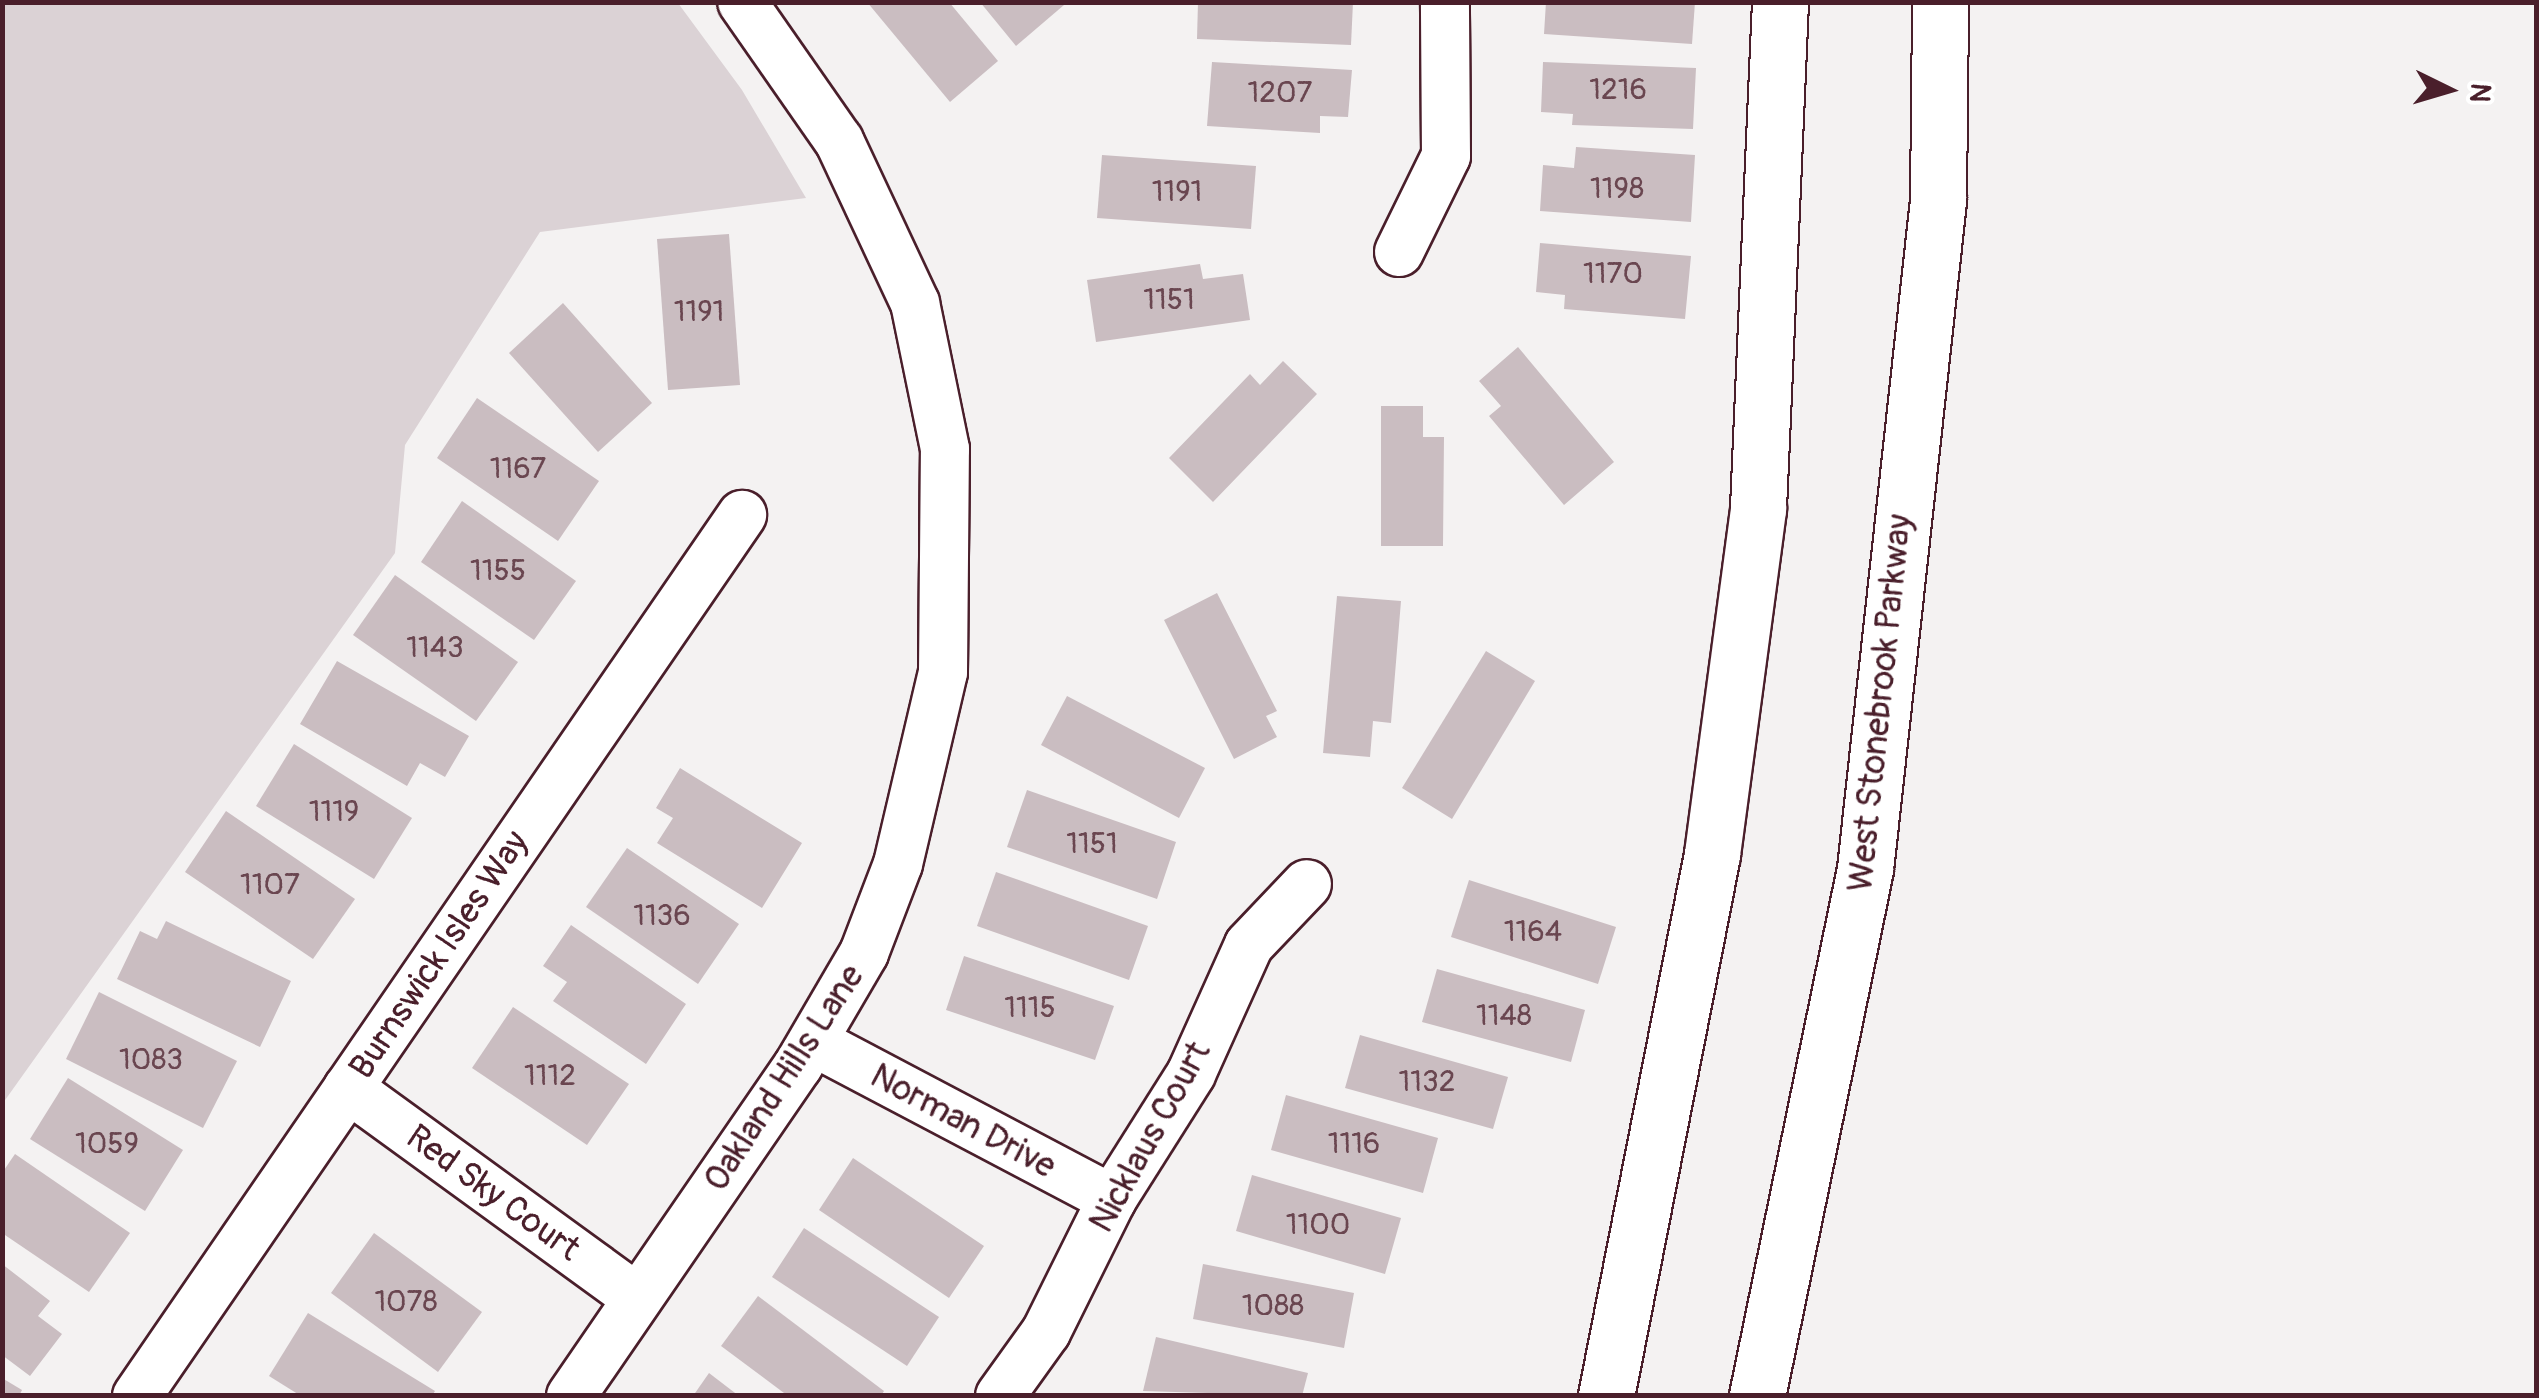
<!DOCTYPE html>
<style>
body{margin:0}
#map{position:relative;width:2539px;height:1398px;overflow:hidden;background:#f4f2f2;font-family:Pangolin,sans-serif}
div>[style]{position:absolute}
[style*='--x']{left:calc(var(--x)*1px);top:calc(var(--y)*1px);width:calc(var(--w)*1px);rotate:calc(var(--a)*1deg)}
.green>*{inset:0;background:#dbd2d5}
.building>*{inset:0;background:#cabdc1}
.roads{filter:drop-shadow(2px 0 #4a1f2b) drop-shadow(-2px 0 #4a1f2b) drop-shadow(0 2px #4a1f2b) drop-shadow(0 -2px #4a1f2b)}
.street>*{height:48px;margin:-24px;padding:0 24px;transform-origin:24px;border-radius:24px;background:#fff}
.secondary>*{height:55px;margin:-27.5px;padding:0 27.5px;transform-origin:27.5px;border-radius:27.5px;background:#fff}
span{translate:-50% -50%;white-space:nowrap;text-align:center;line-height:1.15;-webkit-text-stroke:8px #fff;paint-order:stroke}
.number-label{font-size:30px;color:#6a4650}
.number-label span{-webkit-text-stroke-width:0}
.street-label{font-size:35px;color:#4a1f2b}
.frame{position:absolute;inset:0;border:5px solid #4a1f2b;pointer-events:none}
.north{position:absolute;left:2399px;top:40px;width:100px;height:100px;-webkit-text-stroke:8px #fff;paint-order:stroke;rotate:95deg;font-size:28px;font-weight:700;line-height:40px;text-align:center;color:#4a1f2b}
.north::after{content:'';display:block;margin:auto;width:35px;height:45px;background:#4a1f2b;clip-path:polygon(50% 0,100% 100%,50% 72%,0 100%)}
</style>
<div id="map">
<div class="green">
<i style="clip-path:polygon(3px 2px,678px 3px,742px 90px,806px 198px,540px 232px,405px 445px,395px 553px,3px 1103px)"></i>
</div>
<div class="building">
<i style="clip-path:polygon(867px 2px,949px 2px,998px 61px,950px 102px)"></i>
<i style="clip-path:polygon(980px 2px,1061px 2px,1064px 5px,1016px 46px)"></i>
<i style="clip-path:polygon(1198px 2px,1353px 2px,1351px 45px,1197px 39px)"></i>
<i style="clip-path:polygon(1546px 2px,1695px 2px,1692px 44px,1544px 34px)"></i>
<i style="clip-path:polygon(1212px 62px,1352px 70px,1348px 117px,1320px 116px,1320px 133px,1207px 126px)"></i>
<i style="clip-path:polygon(1543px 62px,1696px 68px,1693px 129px,1572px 125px,1573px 114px,1541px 112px)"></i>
<i style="clip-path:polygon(1576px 147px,1695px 155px,1691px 222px,1540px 211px,1543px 165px,1574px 168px)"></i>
<i style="clip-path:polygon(1102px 155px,1256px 166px,1251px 229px,1097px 218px)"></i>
<i style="clip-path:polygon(729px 234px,740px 385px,668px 390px,657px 239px)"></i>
<i style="clip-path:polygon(1540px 243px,1691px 256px,1685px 319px,1564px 309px,1565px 295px,1536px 292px)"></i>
<i style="clip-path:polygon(1200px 264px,1203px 279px,1243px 274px,1250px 320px,1096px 342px,1087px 280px)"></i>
<i style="clip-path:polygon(563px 303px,652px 403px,598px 452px,509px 353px)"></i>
<i style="clip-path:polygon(1518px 347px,1614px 462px,1564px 505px,1489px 416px,1501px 406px,1479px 381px)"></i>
<i style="clip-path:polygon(1283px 361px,1317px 394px,1213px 502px,1169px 458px,1250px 374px,1260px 385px)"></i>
<i style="clip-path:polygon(477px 398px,599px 481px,558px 541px,437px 458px)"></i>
<i style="clip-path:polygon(1381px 406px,1423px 406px,1423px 437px,1444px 437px,1443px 546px,1381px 546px)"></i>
<i style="clip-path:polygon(462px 501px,576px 581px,534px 640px,421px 562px)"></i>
<i style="clip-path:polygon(395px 575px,518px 662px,476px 721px,353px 635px)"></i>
<i style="clip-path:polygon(1217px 593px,1277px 711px,1266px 716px,1277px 737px,1234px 759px,1164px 620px)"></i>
<i style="clip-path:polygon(1337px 596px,1401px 601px,1391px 723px,1373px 721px,1370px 757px,1323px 753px)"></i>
<i style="clip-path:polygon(1486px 651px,1535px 681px,1452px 819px,1402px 788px)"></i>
<i style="clip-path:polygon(337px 661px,469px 736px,445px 777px,420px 763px,407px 786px,300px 724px)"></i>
<i style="clip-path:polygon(1067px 696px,1205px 768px,1179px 818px,1041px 745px)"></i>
<i style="clip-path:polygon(294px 744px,412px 818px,374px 879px,256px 806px)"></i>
<i style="clip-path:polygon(680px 768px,802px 843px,762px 908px,657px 843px,673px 818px,656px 808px)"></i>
<i style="clip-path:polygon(1027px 790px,1176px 842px,1157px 899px,1007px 847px)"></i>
<i style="clip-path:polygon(226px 811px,355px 899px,313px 959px,185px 872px)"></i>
<i style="clip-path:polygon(627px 848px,739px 924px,698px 984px,586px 907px)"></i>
<i style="clip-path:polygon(996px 872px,1148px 926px,1129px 980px,977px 926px)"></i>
<i style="clip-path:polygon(1469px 880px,1616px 927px,1598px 984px,1451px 937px)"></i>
<i style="clip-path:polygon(166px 921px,291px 981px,260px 1047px,117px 979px,140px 931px,157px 939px)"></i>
<i style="clip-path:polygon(571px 925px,686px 1004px,646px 1064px,553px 1001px,567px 982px,543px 966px)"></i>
<i style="clip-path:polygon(964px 956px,1114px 1006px,1095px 1060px,946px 1010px)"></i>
<i style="clip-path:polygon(1437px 969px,1585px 1010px,1571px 1062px,1422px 1022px)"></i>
<i style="clip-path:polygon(99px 992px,237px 1061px,203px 1128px,66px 1059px)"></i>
<i style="clip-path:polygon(513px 1007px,629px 1084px,587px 1145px,472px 1068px)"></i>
<i style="clip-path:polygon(1360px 1035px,1508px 1077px,1493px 1129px,1345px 1088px)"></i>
<i style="clip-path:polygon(68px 1078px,183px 1150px,145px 1211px,30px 1139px)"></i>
<i style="clip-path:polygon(1286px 1095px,1438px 1138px,1423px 1193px,1271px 1150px)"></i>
<i style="clip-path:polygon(15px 1154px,130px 1233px,89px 1292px,2px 1233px,2px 1173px)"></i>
<i style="clip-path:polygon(853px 1158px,984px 1246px,949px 1298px,819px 1210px)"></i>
<i style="clip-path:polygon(1252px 1175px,1401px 1218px,1385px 1274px,1236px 1231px)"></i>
<i style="clip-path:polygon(804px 1228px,939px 1317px,907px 1366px,772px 1277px)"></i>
<i style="clip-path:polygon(374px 1233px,482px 1312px,438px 1372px,331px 1293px)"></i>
<i style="clip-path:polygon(2px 1264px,50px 1301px,38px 1316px,62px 1334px,30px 1376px,2px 1355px)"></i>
<i style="clip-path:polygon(1203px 1264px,1354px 1293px,1344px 1348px,1193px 1319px)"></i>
<i style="clip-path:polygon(758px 1296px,884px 1391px,881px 1396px,788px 1396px,721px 1346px)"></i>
<i style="clip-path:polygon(308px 1313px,435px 1391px,432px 1396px,301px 1396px,269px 1376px)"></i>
<i style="clip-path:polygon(1156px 1337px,1308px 1373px,1302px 1396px,1143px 1391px)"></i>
<i style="clip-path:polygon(709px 1373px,739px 1396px,693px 1396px)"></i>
<i style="clip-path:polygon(2px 1378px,22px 1390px,19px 1396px,2px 1396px)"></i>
</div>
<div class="roads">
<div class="street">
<i style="--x:1399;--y:252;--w:107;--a:-63.9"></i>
<i style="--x:1446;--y:156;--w:154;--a:-90.4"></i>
<i style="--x:814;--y:1042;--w:337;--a:27.8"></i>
<i style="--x:348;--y:1088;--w:357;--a:36"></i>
<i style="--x:137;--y:1396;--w:1069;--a:-55.52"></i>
<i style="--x:571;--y:1396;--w:401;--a:-55.5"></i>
<i style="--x:798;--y:1066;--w:131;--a:-59.7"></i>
<i style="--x:864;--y:953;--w:95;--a:-69.1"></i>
<i style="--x:898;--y:864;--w:197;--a:-76.8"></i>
<i style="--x:943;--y:672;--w:223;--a:-89.5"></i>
<i style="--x:945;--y:449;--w:149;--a:-101.6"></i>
<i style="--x:915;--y:303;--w:179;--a:-115.1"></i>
<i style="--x:839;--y:141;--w:169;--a:-124.9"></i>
<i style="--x:1000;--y:1396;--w:79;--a:-54.3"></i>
<i style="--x:1046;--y:1332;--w:148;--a:-63.6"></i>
<i style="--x:1112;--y:1199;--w:148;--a:-57.7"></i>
<i style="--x:1191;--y:1074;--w:141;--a:-65.8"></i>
<i style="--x:1249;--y:945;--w:84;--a:-46.4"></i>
</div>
<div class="secondary">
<i style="--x:1606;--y:1396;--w:552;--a:-78.93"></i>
<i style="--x:1712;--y:854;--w:349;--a:-82.4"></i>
<i style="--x:1758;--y:508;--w:506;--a:-87.51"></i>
<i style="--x:1757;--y:1396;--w:538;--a:-78.42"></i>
<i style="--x:1865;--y:869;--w:673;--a:-83.77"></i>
<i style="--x:1938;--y:200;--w:198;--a:-89.4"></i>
</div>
</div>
<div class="number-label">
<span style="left:1618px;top:90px">1216</span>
<span style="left:1280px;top:93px">1207</span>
<span style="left:1617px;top:189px">1198</span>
<span style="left:1177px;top:192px">1191</span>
<span style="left:1613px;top:274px">1170</span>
<span style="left:1169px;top:300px">1151</span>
<span style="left:699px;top:312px">1191</span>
<span style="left:518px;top:469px">1167</span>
<span style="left:498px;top:571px">1155</span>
<span style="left:435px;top:648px">1143</span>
<span style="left:334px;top:812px">1119</span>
<span style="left:1092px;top:844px">1151</span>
<span style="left:270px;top:885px">1107</span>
<span style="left:662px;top:916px">1136</span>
<span style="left:1533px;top:932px">1164</span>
<span style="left:1030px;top:1008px">1115</span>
<span style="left:1504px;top:1016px">1148</span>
<span style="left:151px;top:1060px">1083</span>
<span style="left:550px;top:1076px">1112</span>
<span style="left:1427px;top:1082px">1132</span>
<span style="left:107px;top:1144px">1059</span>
<span style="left:1354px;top:1144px">1116</span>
<span style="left:1318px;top:1225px">1100</span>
<span style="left:406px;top:1302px">1078</span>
<span style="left:1273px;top:1306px">1088</span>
</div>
<div class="street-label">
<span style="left:1880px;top:703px;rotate:-84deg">West Stonebrook Parkway</span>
<span style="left:439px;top:955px;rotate:-56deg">Burnswick Isles Way</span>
<span style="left:784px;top:1078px;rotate:-57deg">Oakland Hills Lane</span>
<span style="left:963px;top:1121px;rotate:28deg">Norman Drive</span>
<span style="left:1150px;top:1137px;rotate:-61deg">Nicklaus Court</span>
<span style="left:493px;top:1193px;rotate:36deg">Red Sky Court</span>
</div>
<div class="frame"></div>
<div class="north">N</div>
</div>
